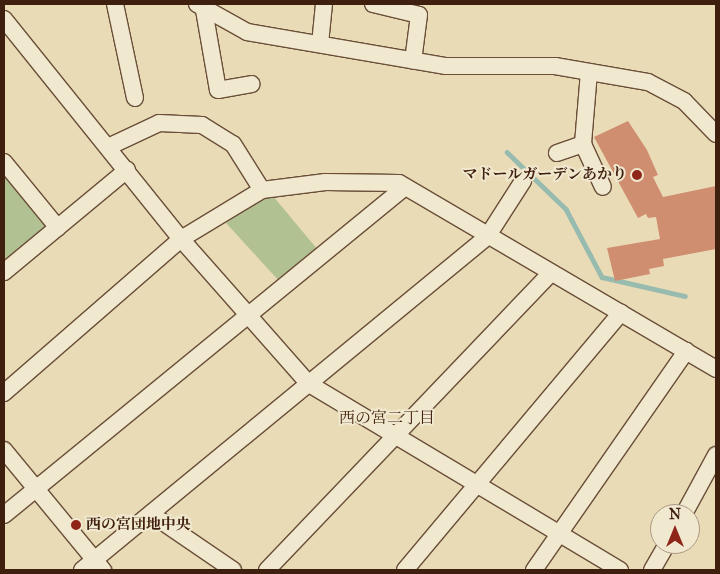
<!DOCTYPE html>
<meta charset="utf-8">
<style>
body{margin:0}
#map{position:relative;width:720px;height:574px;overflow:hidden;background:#eadbb7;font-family:"IM FELL Great Primer","Noto Serif JP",serif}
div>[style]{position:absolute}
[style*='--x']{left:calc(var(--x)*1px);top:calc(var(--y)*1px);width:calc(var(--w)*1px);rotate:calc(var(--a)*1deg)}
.green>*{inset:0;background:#b2c192}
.stream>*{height:4.5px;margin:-2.25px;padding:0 2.25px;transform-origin:2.25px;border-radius:2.25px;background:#98bbaf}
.building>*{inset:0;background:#d08e71}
.roads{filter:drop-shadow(1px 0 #6a4e38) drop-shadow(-1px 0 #6a4e38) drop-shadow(0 1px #6a4e38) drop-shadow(0 -1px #6a4e38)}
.minor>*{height:16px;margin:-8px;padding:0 8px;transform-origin:8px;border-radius:8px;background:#f1e8d0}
.dots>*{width:14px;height:14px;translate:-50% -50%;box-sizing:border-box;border:2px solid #f1e8d0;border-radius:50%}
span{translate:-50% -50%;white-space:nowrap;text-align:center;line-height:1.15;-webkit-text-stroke:4px #f1e8d0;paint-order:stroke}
.poi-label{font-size:15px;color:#3f1f0d;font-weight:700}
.right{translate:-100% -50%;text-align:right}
.left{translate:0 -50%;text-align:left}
.neighbourhood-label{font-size:16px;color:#3f1f0d}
.frame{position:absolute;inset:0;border:5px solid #3f1f0d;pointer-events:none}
.north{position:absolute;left:650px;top:504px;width:50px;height:50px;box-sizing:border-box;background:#f1e8d0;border:1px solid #aa9882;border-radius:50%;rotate:0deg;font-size:14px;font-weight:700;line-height:20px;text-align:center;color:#3f1f0d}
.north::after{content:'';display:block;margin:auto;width:18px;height:22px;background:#8f2418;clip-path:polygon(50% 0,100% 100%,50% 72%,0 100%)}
</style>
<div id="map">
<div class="green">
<i style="clip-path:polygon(4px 171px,46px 221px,46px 232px,4px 265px)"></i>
<i style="clip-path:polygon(273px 196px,318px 250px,280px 282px,226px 223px,261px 197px)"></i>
</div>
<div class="stream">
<i style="--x:507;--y:152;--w:82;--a:44"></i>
<i style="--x:566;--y:209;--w:77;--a:62.1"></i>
<i style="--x:602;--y:277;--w:85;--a:12.9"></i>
</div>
<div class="building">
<i style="clip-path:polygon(628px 121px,647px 150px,658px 175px,653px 177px,663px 197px,716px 186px,716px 249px,663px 259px,664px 266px,649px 269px,650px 274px,615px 281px,607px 248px,660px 239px,656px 217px,648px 218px,646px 214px,638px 218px,594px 137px)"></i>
</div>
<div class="roads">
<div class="minor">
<i style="--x:115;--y:4;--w:96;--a:78"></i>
<i style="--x:197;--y:4;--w:57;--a:29.2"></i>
<i style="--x:247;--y:32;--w:202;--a:9.7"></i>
<i style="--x:446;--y:66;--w:109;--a:0"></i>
<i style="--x:555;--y:66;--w:94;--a:9.8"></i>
<i style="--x:648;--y:82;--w:41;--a:27.8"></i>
<i style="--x:684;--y:101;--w:46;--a:45.9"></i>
<i style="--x:373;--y:4;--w:47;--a:13.4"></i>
<i style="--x:419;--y:15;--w:46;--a:97.4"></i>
<i style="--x:204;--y:10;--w:81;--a:80.1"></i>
<i style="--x:218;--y:90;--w:34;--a:-10"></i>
<i style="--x:4;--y:19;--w:282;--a:51.2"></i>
<i style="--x:181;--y:239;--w:235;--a:139"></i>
<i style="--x:320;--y:44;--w:40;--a:-84.3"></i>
<i style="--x:589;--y:72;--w:72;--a:94.8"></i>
<i style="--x:583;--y:144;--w:47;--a:65.1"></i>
<i style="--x:108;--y:147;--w:56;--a:-25.2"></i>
<i style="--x:159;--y:123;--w:43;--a:2.7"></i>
<i style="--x:202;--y:125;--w:36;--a:32"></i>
<i style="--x:233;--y:144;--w:54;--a:57.8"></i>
<i style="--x:557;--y:153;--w:28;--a:-19"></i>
<i style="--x:4;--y:162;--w:85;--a:50.7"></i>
<i style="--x:4;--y:272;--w:160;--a:-39.7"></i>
<i style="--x:4;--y:450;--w:156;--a:50.5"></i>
<i style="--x:151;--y:514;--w:99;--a:34.3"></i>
<i style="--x:684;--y:514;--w:67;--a:-61.5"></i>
<i style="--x:4;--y:515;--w:518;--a:-39.28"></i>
<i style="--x:82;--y:570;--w:524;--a:-39.43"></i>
<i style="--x:487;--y:237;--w:67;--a:-57.3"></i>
<i style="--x:267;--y:570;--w:411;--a:-46.3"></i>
<i style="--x:405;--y:570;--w:336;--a:-50"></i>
<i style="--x:534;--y:570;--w:267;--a:-55.2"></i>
<i style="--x:620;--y:570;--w:364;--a:-149.1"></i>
<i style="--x:308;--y:383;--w:192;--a:-131.4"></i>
<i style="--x:181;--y:239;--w:95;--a:-31.2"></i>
<i style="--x:262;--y:190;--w:64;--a:-7.2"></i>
<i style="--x:325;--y:182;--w:74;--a:0.8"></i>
<i style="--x:399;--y:183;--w:368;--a:30.4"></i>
<i style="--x:652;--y:570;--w:30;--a:-60"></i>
</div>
</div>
<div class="dots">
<i style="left:637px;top:175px;background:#8f2418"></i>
<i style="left:76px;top:525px;background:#8f2418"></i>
</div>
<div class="poi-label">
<span class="right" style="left:627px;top:175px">マドールガーデンあかり</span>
<span class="left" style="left:86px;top:525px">西の宮団地中央</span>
</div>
<div class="neighbourhood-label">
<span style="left:387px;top:418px">西の宮二丁目</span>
</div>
<div class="frame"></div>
<div class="north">N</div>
</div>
